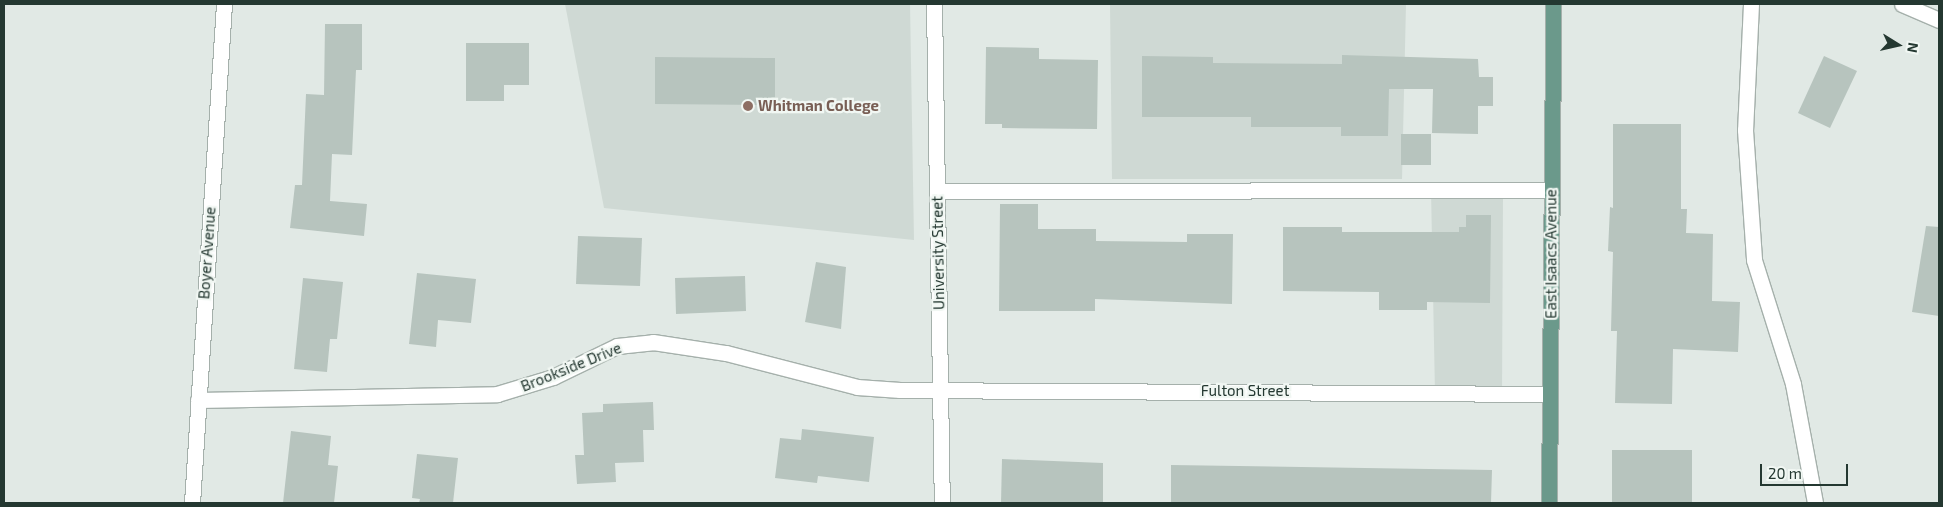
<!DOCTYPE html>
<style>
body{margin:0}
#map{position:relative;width:1943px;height:507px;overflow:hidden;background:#e1e9e5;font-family:"Exo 2",sans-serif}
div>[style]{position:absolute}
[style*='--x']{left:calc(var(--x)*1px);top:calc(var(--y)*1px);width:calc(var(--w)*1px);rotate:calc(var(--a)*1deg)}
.built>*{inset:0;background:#cfd9d4}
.building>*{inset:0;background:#b7c4be}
.roads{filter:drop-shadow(1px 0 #a5b0ab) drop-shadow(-1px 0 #a5b0ab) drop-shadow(0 1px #a5b0ab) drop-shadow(0 -1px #a5b0ab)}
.service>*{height:15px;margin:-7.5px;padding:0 7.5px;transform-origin:7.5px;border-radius:7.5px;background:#fff}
.minor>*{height:15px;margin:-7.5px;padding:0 7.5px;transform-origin:7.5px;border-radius:7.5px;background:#fff}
.primary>*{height:15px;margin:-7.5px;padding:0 7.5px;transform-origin:7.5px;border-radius:7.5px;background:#6b998b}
.dots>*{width:14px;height:14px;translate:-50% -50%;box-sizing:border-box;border:2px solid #f1f7f3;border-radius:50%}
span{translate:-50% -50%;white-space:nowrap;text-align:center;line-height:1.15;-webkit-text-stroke:4.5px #f1f7f3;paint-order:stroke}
.education-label{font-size:15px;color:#785e54;font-weight:700}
.left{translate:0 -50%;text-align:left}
.street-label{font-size:15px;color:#243831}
.frame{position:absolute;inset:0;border:5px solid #243831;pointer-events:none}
.north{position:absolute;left:1873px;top:20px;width:50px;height:50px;-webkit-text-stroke:4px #f1f7f3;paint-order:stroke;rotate:100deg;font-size:14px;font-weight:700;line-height:20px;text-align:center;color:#243831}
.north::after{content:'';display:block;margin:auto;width:18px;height:22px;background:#243831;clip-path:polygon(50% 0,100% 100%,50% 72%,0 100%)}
.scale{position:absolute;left:1760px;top:464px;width:88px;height:22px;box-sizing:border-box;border:2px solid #243831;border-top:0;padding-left:6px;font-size:15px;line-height:18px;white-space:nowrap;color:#243831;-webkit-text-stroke:4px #f1f7f3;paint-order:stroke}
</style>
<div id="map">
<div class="built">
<i style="clip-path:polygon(565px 4px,910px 4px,914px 240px,604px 208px)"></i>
<i style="clip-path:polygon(1110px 4px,1406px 4px,1402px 179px,1112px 179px)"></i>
<i style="clip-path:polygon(1431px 190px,1503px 196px,1502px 395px,1435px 393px)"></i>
</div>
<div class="building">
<i style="clip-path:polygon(325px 24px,362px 24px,362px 70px,356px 70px,352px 155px,332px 154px,330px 201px,367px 204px,364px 236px,290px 228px,295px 185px,302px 185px,306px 94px,324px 95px)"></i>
<i style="clip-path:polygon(466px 43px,529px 43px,529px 85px,504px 85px,504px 101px,466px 101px)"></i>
<i style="clip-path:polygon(986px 47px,1039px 48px,1039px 59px,1098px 60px,1097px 129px,1002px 128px,1002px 124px,985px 124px)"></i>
<i style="clip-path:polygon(1342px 55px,1478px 59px,1479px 77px,1493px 77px,1493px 106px,1478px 106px,1478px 134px,1432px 133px,1433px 89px,1389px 89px,1388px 136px,1341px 136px,1341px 127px,1251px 127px,1251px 117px,1142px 117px,1142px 56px,1213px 57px,1213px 63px,1342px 64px)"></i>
<i style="clip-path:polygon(1824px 56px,1857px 71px,1830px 128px,1798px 113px)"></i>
<i style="clip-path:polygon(655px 57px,775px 58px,775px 105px,655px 104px)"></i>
<i style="clip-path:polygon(1613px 124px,1681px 124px,1681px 209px,1687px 209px,1686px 233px,1713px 234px,1712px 301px,1740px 302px,1738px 352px,1673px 349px,1672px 404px,1615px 403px,1617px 331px,1611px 331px,1613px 252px,1608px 251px,1610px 207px,1613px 208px)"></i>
<i style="clip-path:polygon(1401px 134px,1431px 134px,1431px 165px,1401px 165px)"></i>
<i style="clip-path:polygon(1000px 204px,1038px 204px,1038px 229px,1096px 229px,1096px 241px,1187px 242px,1187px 234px,1233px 234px,1232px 304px,1095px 299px,1095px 311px,999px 311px)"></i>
<i style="clip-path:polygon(1466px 215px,1491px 215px,1490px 303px,1427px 302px,1427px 310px,1379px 310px,1379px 292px,1283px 291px,1283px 227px,1342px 227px,1342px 232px,1459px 232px,1459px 227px,1466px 227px)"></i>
<i style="clip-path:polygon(1926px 226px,1939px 227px,1939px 316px,1912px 312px)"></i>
<i style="clip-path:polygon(578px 236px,642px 238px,640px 286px,576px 284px)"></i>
<i style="clip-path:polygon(816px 262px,846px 267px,841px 329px,805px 322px)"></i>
<i style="clip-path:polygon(417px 273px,476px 279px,471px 323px,438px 320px,436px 347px,409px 344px)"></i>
<i style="clip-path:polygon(745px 276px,746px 311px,676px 314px,675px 278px)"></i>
<i style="clip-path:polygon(303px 278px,343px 282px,337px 339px,330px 339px,327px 372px,294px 369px)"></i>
<i style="clip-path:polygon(653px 402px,654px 430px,643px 430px,644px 462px,615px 463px,616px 482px,577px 484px,575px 455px,584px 455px,582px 413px,603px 412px,603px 404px)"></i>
<i style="clip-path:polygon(802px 429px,874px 437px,869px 482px,818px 476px,817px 483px,775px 478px,780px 438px,801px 440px)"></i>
<i style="clip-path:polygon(291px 431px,331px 436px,328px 465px,338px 466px,334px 503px,283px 503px)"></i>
<i style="clip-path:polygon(1612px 450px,1692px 450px,1692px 502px,1612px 502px)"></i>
<i style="clip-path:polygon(417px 454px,458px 458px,453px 503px,419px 503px,420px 499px,412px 498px)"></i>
<i style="clip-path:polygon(1002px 459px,1103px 463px,1103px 503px,1001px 503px)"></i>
<i style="clip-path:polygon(1171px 465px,1492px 470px,1491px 503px,1171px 503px)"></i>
</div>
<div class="roads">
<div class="service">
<i style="--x:1751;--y:4;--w:126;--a:92.7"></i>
<i style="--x:1745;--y:130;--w:130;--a:86"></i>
<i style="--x:1754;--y:260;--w:130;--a:72.5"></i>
<i style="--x:1793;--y:384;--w:121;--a:79.5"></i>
<i style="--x:937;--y:191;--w:615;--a:-0.09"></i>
</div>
<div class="minor">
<i style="--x:934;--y:4;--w:499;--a:89.1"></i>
<i style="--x:1902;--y:4;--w:40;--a:23.4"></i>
<i style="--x:198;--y:400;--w:299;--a:-1.1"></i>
<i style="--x:497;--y:394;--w:59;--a:-16.9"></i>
<i style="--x:553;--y:377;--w:71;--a:-25.8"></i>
<i style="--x:617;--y:346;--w:36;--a:-6"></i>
<i style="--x:653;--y:342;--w:74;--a:8.6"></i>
<i style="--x:726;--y:353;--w:135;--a:14.5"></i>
<i style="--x:857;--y:387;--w:43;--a:4"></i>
<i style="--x:900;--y:390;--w:650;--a:0.35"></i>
<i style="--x:192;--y:503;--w:500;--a:-86.33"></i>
</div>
<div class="primary">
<i style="--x:1549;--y:503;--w:499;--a:-89.5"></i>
</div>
</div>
<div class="dots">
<i style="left:748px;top:106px;background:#8d6e63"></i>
</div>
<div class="education-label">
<span class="left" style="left:758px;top:106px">Whitman College</span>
</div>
<div class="street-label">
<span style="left:207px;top:253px;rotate:-86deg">Boyer Avenue</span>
<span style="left:938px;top:253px;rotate:-91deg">University Street</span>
<span style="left:1551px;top:254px;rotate:-90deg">East Isaacs Avenue</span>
<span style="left:571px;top:367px;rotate:-22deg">Brookside Drive</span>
<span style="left:1245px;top:391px">Fulton Street</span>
</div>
<div class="frame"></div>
<div class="north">N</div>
<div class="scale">20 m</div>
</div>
